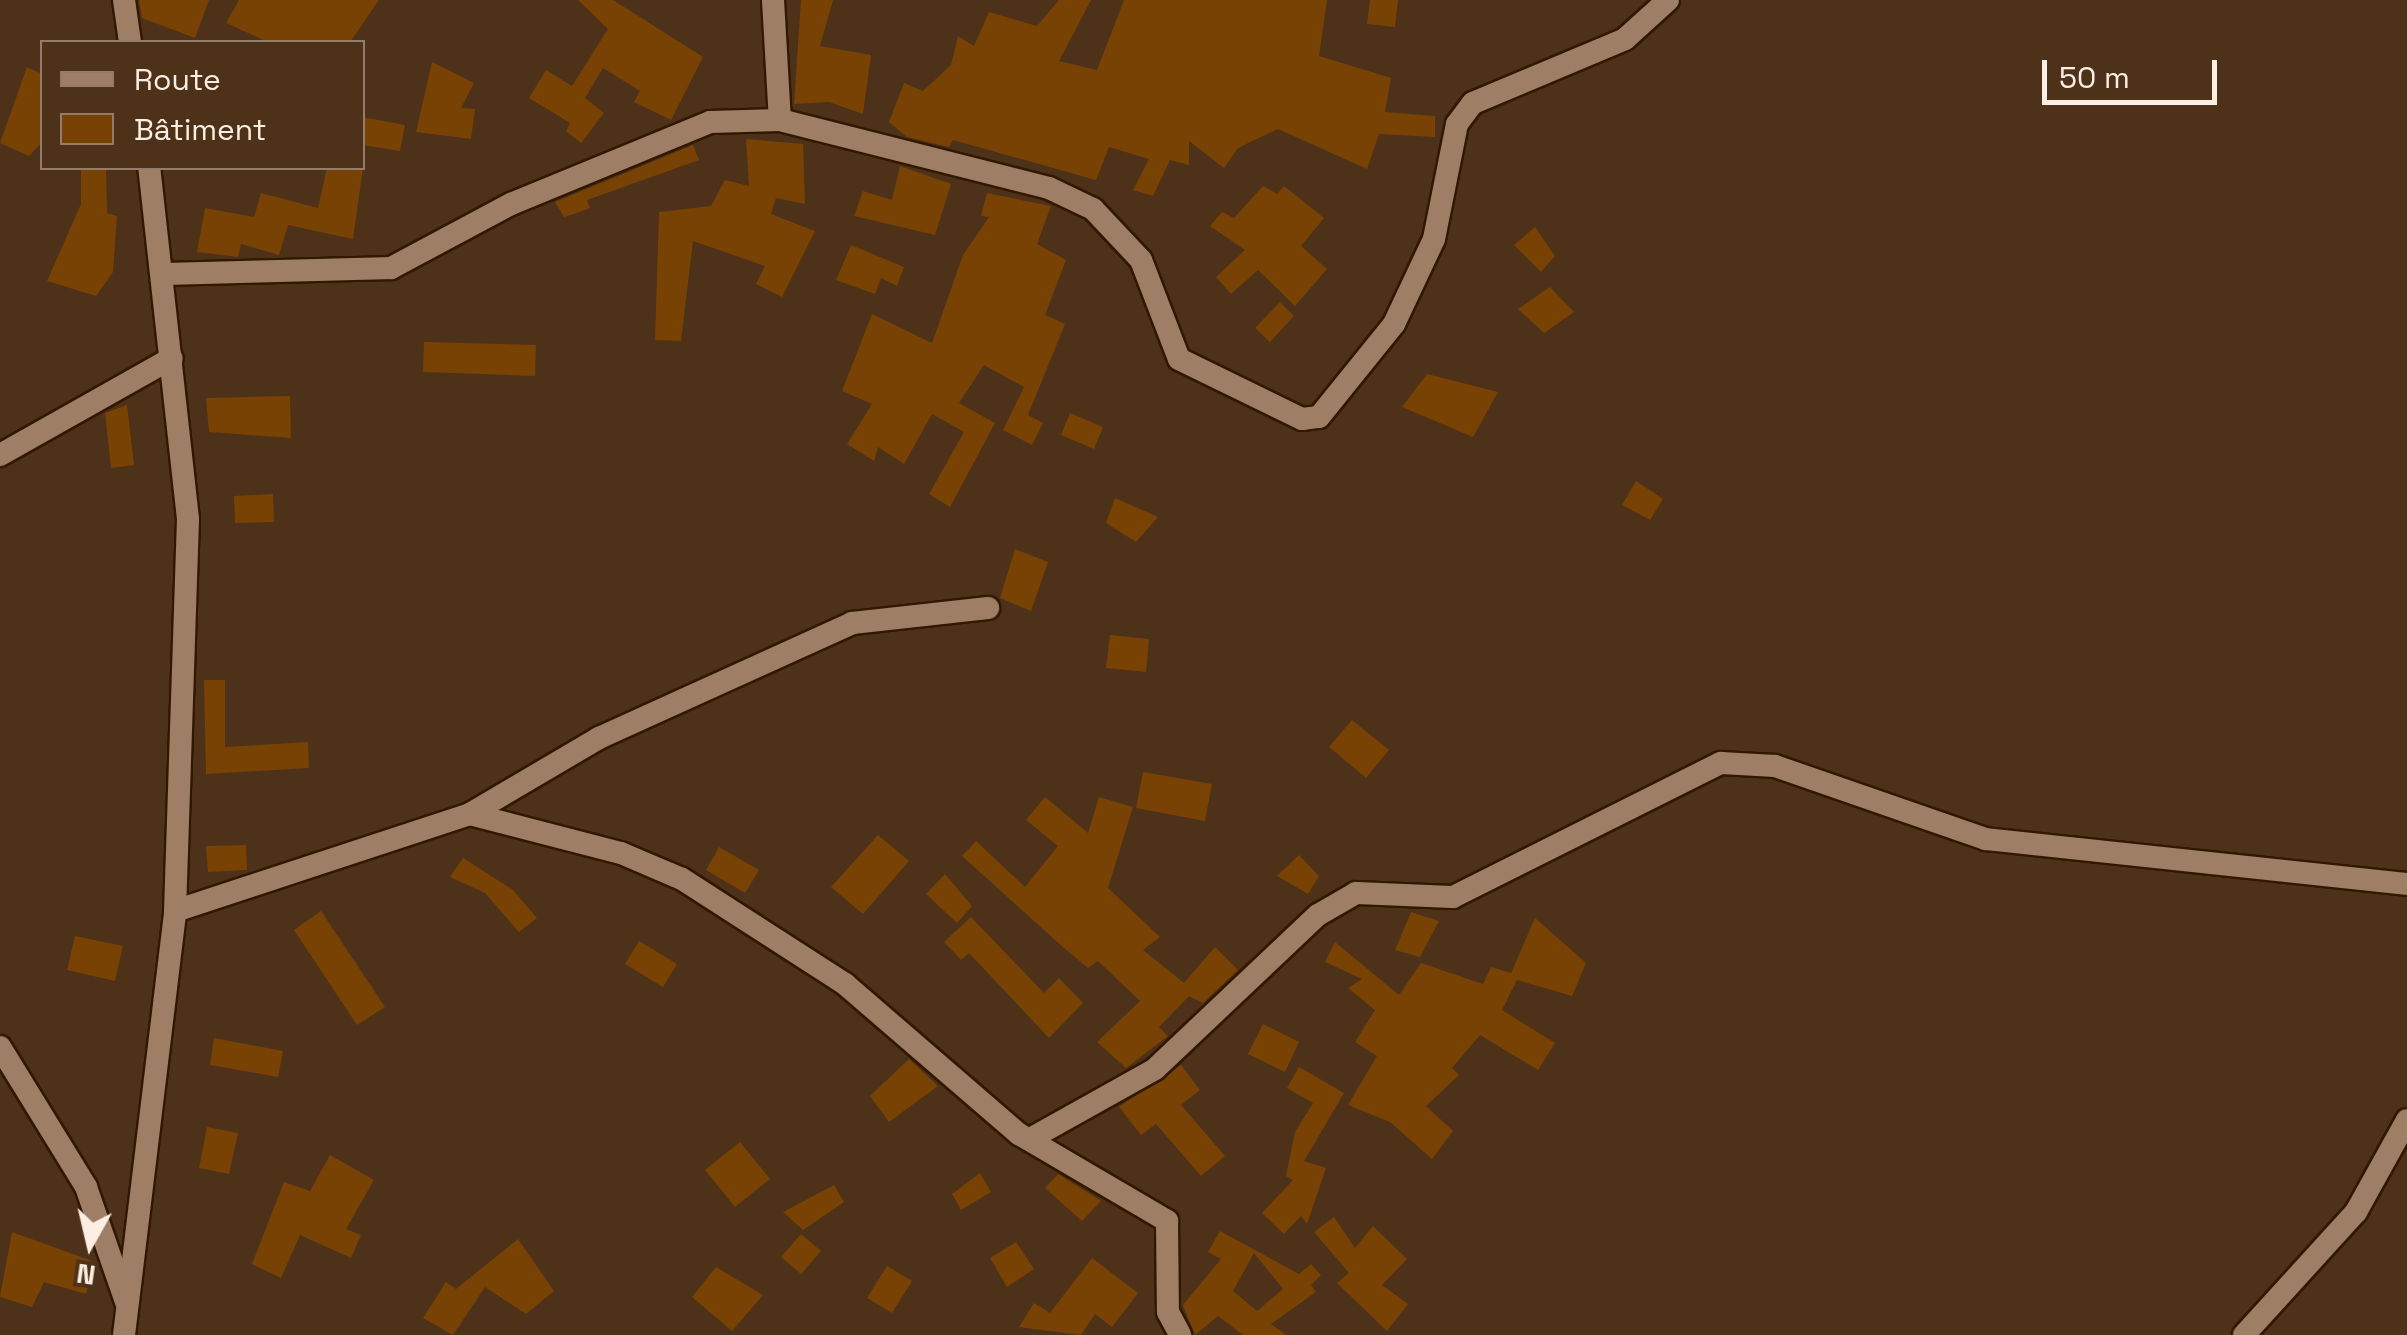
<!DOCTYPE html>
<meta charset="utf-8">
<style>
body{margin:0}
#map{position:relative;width:2407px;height:1335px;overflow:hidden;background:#4d3119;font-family:"Space Grotesk",sans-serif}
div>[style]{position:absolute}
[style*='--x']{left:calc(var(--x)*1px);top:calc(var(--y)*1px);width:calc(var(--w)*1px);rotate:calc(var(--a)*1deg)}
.building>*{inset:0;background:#794205}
.roads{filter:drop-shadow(2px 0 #321801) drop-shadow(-2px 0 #321801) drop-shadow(0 2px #321801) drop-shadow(0 -2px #321801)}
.street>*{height:22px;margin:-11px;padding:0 11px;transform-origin:11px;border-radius:11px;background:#9e7e65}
span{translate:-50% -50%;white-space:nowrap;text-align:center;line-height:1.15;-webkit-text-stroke:9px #4d3119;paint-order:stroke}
.legend{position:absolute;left:40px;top:40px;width:325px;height:130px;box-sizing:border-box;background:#4d3119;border:2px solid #937d6a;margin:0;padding:12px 18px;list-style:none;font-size:30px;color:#fdeee3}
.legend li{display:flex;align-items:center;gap:20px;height:50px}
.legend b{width:50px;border:2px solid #937d6a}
.north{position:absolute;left:40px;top:1195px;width:100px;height:100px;-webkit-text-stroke:8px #4d3119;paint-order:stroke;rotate:188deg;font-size:28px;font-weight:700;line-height:40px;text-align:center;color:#fdeee3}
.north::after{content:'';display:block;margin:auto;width:35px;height:45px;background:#fdeee3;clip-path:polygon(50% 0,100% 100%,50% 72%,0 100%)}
.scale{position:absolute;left:2042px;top:60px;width:175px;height:45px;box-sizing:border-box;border:5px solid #fdeee3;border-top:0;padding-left:12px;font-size:30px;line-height:35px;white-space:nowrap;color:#fdeee3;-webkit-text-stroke:8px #4d3119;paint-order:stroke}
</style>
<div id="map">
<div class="building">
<i style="clip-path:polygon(139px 0,209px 0,195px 38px,142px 18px)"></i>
<i style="clip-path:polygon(239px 0,379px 0,350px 42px,268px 42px,226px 23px)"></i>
<i style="clip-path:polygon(578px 0,613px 0,703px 57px,671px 120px,634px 102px,640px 91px,603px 68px,585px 98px,604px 113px,581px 143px,566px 131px,570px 123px,529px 98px,546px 70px,572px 86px,608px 29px)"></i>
<i style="clip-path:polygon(801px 0,833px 0,820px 46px,871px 55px,863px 114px,829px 102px,794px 104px)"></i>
<i style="clip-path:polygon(1059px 0,1091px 0,1059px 61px,1097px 70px,1124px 0,1327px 0,1319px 56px,1391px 78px,1385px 112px,1435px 116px,1435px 137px,1379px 134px,1367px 169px,1278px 129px,1238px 148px,1224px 168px,1189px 141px,1189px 165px,1170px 160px,1153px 196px,1133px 190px,1149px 159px,1109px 147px,1096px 180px,953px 140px,949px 147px,907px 137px,889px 122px,904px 83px,923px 91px,951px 65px,958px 36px,974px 46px,989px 12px,1037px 26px)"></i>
<i style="clip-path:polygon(1370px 0,1398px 0,1395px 27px,1367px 24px)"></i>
<i style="clip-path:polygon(432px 62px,474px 83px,461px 108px,475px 109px,471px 139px,416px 132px)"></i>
<i style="clip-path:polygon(27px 67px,42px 74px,42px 142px,29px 156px,0 143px)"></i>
<i style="clip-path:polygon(362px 117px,405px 125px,400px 151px,362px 145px)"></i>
<i style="clip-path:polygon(746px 139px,803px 144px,805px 204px,776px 198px,771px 214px,815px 231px,782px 297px,756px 284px,765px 266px,693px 241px,681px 341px,655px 340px,659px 212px,711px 206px,725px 180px,749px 186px)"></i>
<i style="clip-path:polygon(693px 145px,699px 160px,587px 200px,590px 208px,577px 213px,564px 217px,555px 202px)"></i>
<i style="clip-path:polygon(900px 166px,951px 184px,935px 235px,854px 216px,863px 191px,892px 200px)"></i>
<i style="clip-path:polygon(81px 168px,106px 168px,107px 213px,117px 216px,113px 272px,96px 296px,47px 281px,81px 204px)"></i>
<i style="clip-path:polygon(327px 168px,363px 168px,353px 239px,288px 225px,279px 255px,241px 244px,238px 257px,197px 252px,205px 208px,254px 217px,261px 193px,318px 208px)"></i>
<i style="clip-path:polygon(1263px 186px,1277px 194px,1284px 186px,1324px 218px,1301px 246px,1327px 269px,1295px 306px,1258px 270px,1231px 294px,1216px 277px,1245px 250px,1210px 226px,1222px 212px,1234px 218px)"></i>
<i style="clip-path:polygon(987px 193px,1051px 206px,1037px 244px,1066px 260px,1045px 315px,1065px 324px,1028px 415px,1043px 423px,1032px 445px,1003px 430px,1024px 387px,984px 365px,959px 403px,995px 423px,950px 507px,929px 494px,964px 432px,932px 414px,904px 464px,878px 447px,874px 461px,847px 444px,872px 404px,842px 391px,872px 314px,932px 343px,963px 255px,989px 217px,981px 216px)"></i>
<i style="clip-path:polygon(1535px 227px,1555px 256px,1541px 272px,1514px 245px)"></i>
<i style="clip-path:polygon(851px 245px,904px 267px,897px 286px,881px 278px,875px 294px,836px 280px)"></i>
<i style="clip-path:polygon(1550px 287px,1574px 312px,1544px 333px,1518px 309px)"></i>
<i style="clip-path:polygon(1280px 302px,1294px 316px,1270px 342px,1255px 328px)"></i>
<i style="clip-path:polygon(424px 342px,536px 345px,535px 376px,423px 372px)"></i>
<i style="clip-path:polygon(1427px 374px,1498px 392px,1473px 437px,1402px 407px)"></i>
<i style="clip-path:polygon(290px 396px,291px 438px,209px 432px,206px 398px)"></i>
<i style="clip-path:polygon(127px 405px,134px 465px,111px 468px,105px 413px)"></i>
<i style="clip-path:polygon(1070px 413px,1103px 427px,1094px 449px,1061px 435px)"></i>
<i style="clip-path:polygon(1636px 481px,1663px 499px,1650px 520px,1622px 505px)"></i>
<i style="clip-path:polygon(273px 494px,274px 522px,235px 523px,234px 496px)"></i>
<i style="clip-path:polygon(1115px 498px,1158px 517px,1136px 542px,1106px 523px)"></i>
<i style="clip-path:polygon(1015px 549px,1048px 562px,1031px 611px,1000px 598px)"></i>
<i style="clip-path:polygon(1110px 635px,1149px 639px,1146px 672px,1106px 668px)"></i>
<i style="clip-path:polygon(204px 680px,225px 680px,225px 747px,308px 742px,309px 768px,206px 774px)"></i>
<i style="clip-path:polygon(1352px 720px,1389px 750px,1366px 778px,1329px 747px)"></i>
<i style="clip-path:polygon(1143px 772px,1212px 784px,1205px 821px,1136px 808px)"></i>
<i style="clip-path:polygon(1045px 797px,1088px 833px,1099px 797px,1133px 807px,1108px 888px,1160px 937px,1143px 950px,1184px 983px,1215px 947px,1238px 970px,1203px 1003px,1189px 996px,1159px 1027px,1168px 1036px,1126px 1068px,1097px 1042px,1140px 1001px,1098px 961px,1088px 968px,1064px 948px,962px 856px,976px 841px,1025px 887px,1058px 846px,1026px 820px)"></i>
<i style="clip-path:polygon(878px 835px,909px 861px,863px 914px,831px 887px)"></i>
<i style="clip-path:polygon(246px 845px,247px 870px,208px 872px,206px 846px)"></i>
<i style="clip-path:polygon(719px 847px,759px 870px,745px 893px,706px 870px)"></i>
<i style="clip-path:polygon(1299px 855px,1319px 876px,1308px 894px,1277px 876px)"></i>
<i style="clip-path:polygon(463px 858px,513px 890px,537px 918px,519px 932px,485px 893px,450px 877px)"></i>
<i style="clip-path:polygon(945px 874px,972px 906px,957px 923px,926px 894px)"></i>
<i style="clip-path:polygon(321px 911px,385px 1007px,357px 1025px,294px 930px)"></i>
<i style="clip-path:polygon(1411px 912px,1439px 921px,1420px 957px,1395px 950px)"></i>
<i style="clip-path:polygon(971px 917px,1044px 993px,1059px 978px,1083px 1003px,1049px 1038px,969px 953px,961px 960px,944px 942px)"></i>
<i style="clip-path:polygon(1535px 918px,1586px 963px,1572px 996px,1517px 980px,1502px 1010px,1555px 1043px,1538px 1070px,1480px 1035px,1452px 1068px,1459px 1075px,1426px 1106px,1453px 1131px,1432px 1159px,1390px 1122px,1348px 1105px,1377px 1056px,1355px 1042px,1375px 1010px,1348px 988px,1362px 979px,1325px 962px,1335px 942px,1399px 995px,1421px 963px,1483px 984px,1491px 967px,1511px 973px)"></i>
<i style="clip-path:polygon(75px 936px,123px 946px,115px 981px,67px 970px)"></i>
<i style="clip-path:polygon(639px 941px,677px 964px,663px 987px,625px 964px)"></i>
<i style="clip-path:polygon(1263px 1024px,1299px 1042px,1285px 1072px,1248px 1054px)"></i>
<i style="clip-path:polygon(214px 1038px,283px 1051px,278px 1077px,210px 1065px)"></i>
<i style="clip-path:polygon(909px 1059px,938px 1086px,889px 1122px,870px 1096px)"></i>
<i style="clip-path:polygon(1181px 1065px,1200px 1090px,1181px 1105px,1225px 1156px,1201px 1176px,1156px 1124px,1141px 1135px,1119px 1107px)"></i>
<i style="clip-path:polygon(1299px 1067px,1344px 1093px,1304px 1161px,1326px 1168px,1307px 1224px,1301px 1216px,1284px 1234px,1262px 1213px,1293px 1180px,1286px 1176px,1295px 1132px,1313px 1103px,1287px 1088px)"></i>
<i style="clip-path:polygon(207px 1127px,238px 1133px,229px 1174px,199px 1168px)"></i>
<i style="clip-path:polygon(740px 1142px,770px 1179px,735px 1207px,705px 1170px)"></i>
<i style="clip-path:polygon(330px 1155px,374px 1180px,346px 1229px,361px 1235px,351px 1258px,300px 1235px,281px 1278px,252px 1264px,284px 1182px,310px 1191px)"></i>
<i style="clip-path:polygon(980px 1173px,991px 1192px,961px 1210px,952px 1194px)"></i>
<i style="clip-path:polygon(1058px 1174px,1101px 1201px,1082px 1221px,1045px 1188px)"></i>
<i style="clip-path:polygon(834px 1185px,844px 1202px,803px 1230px,783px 1212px)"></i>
<i style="clip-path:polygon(1334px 1217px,1355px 1248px,1373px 1226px,1407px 1259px,1382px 1285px,1408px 1304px,1387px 1331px,1337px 1283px,1349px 1273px,1314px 1232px)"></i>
<i style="clip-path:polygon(evenodd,1220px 1231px,1299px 1274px,1311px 1264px,1321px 1275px,1311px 1285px,1316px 1292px,1271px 1324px,1286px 1335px,1243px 1335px,1218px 1316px,1195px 1335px,1183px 1305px,1221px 1259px,1208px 1252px,1220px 1231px,1254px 1253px,1283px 1289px,1257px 1311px,1233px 1291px,1254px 1253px)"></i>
<i style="clip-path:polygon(12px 1232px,95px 1262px,86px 1294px,44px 1282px,32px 1307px,0 1297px)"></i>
<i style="clip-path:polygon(801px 1234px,821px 1251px,801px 1274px,781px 1257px)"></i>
<i style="clip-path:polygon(518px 1239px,554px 1291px,526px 1314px,485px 1287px,453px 1335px,423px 1318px,446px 1282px,456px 1289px)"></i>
<i style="clip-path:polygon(1016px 1242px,1034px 1269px,1007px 1287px,990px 1258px)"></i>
<i style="clip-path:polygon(1092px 1258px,1138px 1293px,1112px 1327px,1095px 1314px,1081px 1335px,1019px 1327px,1034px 1303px,1050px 1313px)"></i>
<i style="clip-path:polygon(887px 1266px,912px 1281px,892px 1313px,867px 1298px)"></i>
<i style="clip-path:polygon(716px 1267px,763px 1295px,732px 1331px,692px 1297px)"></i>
</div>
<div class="roads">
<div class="street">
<i style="--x:124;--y:0;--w:42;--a:81.9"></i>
<i style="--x:773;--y:0;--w:120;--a:86.7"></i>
<i style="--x:166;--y:274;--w:225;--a:-1.5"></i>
<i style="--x:391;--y:268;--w:136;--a:-28.1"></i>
<i style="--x:511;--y:204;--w:215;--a:-22.4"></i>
<i style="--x:710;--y:122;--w:70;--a:-1.6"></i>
<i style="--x:780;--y:120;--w:277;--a:14.2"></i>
<i style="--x:1049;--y:188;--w:49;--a:25.5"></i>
<i style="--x:1093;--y:209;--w:70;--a:46.7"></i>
<i style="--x:1141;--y:260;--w:106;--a:69"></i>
<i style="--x:1179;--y:359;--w:137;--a:26"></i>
<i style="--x:1302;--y:419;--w:17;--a:-7"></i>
<i style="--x:1319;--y:417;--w:119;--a:-51.1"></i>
<i style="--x:1394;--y:324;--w:94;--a:-64.8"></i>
<i style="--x:1434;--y:239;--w:117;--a:-78.7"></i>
<i style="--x:1457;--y:124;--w:26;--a:-53"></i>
<i style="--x:1473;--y:103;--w:165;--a:-22.8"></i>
<i style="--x:1625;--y:39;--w:58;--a:-42.2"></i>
<i style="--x:0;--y:455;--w:197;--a:-29.4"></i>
<i style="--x:470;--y:814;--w:156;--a:14.5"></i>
<i style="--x:621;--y:853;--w:66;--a:23.1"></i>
<i style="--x:682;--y:879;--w:194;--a:32.8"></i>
<i style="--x:845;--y:984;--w:230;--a:40.8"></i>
<i style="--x:1019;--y:1134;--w:172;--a:30.4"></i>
<i style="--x:1167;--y:1221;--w:91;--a:89.4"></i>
<i style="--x:1168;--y:1312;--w:26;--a:62"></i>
<i style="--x:175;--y:911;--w:311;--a:-18.2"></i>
<i style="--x:470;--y:814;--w:150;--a:-30.5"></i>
<i style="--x:599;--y:738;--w:278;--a:-24.4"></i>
<i style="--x:852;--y:623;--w:137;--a:-6.3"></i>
<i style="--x:0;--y:1047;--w:164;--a:58.4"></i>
<i style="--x:86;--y:1187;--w:122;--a:70.8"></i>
<i style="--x:1030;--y:1139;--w:143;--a:-29.2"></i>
<i style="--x:1155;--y:1069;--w:224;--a:-43.4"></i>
<i style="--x:1318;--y:915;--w:44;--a:-30.1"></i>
<i style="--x:1356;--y:893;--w:97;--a:2.4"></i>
<i style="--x:1453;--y:897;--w:300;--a:-26.6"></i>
<i style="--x:1721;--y:763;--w:54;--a:3.2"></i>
<i style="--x:1775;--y:766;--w:223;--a:19.1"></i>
<i style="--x:1986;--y:839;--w:423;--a:6.1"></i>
<i style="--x:124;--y:1335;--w:427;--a:-83.1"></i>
<i style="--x:175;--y:911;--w:392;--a:-88.1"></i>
<i style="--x:188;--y:519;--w:353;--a:-96.3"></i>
<i style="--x:2244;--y:1335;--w:166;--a:-47.7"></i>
<i style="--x:2356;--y:1212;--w:105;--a:-61"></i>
</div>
</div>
<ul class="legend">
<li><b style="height:12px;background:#9e7e65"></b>Route</li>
<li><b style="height:28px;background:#794205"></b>Bâtiment</li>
</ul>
<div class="north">N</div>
<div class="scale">50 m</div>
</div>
